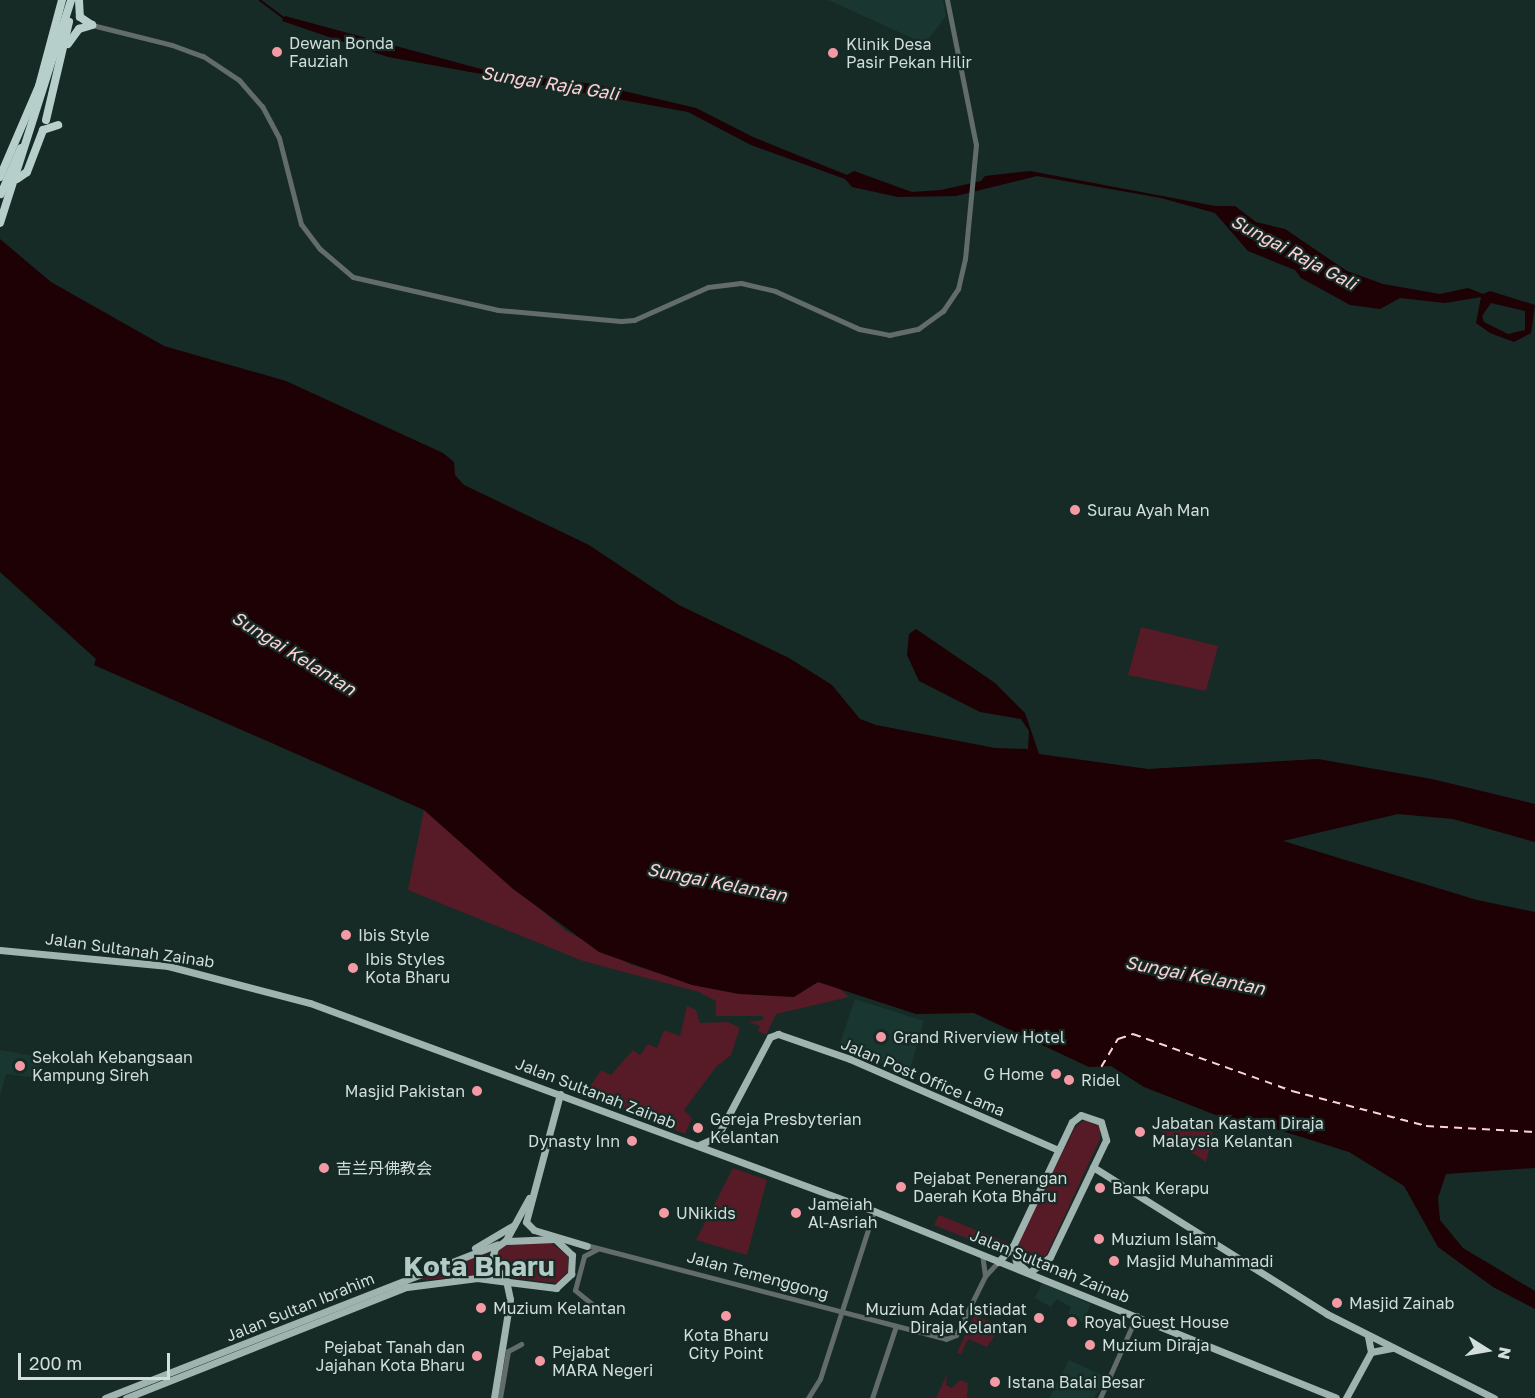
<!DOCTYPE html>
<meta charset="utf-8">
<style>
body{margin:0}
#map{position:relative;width:1535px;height:1398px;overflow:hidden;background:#162a26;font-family:"Golos Text","Noto Sans SC",sans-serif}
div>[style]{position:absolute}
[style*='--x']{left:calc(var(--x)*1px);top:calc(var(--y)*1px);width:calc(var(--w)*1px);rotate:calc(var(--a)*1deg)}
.built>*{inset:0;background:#193631}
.green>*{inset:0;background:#561b26}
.water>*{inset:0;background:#1d0105}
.stream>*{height:1.5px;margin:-0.75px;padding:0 0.75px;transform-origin:0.75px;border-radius:0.75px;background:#1d0105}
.ferry>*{height:1.5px;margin-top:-0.75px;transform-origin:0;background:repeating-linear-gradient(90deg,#fdd1d5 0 8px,transparent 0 14px)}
.minor>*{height:5px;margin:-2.5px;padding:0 2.5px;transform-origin:2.5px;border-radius:2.5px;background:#626c6a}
.major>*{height:7px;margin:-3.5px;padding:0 3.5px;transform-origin:3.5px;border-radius:3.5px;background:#9fb3af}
.highway>*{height:8px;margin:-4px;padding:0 4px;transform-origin:4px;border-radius:4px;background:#b7cfca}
.dots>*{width:16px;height:16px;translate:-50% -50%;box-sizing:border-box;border:3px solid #162a26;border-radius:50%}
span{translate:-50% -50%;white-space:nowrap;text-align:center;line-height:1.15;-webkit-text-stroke:4.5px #162a26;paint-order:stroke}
.poi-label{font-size:16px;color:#d1dedb}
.left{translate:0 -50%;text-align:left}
.right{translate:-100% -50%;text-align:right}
.street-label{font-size:16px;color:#d1dedb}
.water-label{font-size:18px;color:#fdd1d5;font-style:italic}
.town-label{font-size:28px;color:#b3cbc6;font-weight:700}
.north{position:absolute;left:1457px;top:1320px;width:60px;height:60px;-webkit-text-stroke:4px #162a26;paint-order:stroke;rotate:101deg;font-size:16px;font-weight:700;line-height:24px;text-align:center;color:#d1dedb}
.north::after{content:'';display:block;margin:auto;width:21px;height:27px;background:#d1dedb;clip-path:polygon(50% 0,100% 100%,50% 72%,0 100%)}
.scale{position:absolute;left:18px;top:1353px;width:152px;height:27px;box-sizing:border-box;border:3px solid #d1dedb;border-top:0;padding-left:8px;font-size:18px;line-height:21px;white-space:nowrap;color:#d1dedb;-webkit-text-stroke:4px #162a26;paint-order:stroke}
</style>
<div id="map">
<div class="built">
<i style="clip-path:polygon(828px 0,943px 0,946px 16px,925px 44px)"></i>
<i style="clip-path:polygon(855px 999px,924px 1021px,911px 1066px,905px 1073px,839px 1046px)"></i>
<i style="clip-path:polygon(0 1050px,40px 1057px,37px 1078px,6px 1074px,0 1096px)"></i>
<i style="clip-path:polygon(1042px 1283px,1091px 1304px,1082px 1322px,1068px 1315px,1071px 1307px,1057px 1299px,1051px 1307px,1035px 1298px)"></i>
<i style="clip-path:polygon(1069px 1360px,1106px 1377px,1094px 1398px,1049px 1398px)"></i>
</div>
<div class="green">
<i style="clip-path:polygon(1141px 627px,1218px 646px,1206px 691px,1128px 675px)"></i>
<i style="clip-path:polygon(424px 810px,566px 931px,632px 965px,668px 976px,801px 992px,818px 982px,835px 984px,849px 997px,776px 1014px,766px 1035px,758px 1031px,760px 1026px,748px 1022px,763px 1020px,763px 1016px,716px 1016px,716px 1001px,699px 992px,583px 961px,408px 890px)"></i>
<i style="clip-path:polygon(687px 1006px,696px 1010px,700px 1023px,728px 1022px,740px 1028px,731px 1055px,716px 1067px,684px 1110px,692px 1118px,685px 1134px,585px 1094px,601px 1070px,611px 1075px,633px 1050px,640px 1055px,648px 1044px,657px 1048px,664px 1030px,680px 1036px)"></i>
<i style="clip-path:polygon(1085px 1120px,1100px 1127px,1100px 1139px,1046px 1256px,1037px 1264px,1024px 1263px,1018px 1257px,1019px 1241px,1075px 1127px)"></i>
<i style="clip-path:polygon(1168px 1121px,1215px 1124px,1206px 1162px,1161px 1132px)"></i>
<i style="clip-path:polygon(733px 1168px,767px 1180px,747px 1255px,696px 1240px)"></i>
<i style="clip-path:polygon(939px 1215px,1008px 1243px,1001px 1252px,934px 1225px)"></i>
<i style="clip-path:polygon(550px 1242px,568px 1256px,568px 1271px,557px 1283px,511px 1278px,498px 1269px,496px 1255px,504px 1245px)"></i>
<i style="clip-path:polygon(487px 1252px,492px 1275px,422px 1280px,421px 1277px)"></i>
<i style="clip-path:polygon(974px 1315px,1001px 1326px,987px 1347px,968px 1339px,961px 1354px,957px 1353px)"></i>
<i style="clip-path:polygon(947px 1374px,946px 1385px,952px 1388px,960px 1380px,968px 1383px,967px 1398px,936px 1398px)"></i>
</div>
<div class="water">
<i style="clip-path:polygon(evenodd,285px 16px,492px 72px,594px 84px,696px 108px,753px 137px,847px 175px,854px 171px,912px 192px,941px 190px,981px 181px,985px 176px,1030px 171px,1215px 206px,1235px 206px,1256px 222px,1285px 229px,1347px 271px,1383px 284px,1440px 294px,1468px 288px,1483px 294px,1490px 291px,1535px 305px,1531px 333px,1514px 342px,1490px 333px,1476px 323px,1481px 297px,1445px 303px,1400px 298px,1380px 309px,1350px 305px,1301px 278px,1295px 270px,1248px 251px,1215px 213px,1161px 198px,1037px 176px,956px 196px,898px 197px,852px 187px,845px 179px,751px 145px,688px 112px,388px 57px,282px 21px,285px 16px,1491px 303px,1525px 311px,1525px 330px,1508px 334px,1484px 322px,1482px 316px,1491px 303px)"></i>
<i style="clip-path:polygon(0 239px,51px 282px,164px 346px,286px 381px,443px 453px,454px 462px,455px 475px,464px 485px,589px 545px,679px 605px,789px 658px,832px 685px,860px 719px,876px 725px,995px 748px,1028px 749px,1029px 731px,1021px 719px,980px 712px,919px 681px,907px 655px,909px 634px,916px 629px,995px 683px,1025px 713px,1039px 754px,1148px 769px,1318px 759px,1432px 779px,1535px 804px,1535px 842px,1453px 819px,1398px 814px,1283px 841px,1477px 900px,1535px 912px,1535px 1168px,1446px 1174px,1438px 1198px,1440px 1220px,1463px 1248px,1535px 1291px,1535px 1309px,1493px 1287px,1438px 1247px,1404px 1186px,1349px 1152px,1276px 1129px,1231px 1121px,1144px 1087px,1111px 1066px,1089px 1067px,974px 1013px,916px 1014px,818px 982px,794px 997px,739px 994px,692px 985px,599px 952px,513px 889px,424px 810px,94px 665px,96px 659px,0 572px)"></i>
</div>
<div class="stream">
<i style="--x:260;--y:0;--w:31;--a:37"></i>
</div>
<div class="ferry">
<i style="--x:1101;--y:1067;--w:33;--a:-59"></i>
<i style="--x:1118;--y:1039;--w:16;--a:-18"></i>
<i style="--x:1133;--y:1034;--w:169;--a:19.7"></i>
<i style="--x:1292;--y:1091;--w:138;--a:14.6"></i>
<i style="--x:1426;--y:1126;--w:109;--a:3.2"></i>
</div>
<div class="minor">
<i style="--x:92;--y:25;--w:82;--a:14"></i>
<i style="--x:172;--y:45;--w:33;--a:20"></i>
<i style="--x:203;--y:56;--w:43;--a:33.7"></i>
<i style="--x:239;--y:80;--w:35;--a:49"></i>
<i style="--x:262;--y:106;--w:36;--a:62"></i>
<i style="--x:279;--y:138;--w:89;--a:75.7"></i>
<i style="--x:301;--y:224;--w:31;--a:53"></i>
<i style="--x:320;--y:249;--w:43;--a:40.3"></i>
<i style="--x:353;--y:277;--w:149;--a:12.8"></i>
<i style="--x:498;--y:310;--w:123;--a:5.1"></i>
<i style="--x:621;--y:321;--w:13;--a:-4"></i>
<i style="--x:634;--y:320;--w:81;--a:-24"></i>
<i style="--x:708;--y:287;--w:33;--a:-7"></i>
<i style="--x:741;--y:283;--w:35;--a:13"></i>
<i style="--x:775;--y:291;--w:92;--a:24.3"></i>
<i style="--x:859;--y:329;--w:31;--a:11"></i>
<i style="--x:889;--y:335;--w:30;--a:-12"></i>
<i style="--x:918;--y:329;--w:31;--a:-36"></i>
<i style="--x:943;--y:311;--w:27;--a:-56"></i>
<i style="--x:958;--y:289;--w:31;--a:-77"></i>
<i style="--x:965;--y:259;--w:115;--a:-84.5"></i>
<i style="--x:976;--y:145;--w:148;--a:-101.3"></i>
<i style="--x:586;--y:1245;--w:372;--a:14.6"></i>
<i style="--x:946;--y:1339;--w:11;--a:-22"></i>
<i style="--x:956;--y:1335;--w:66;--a:-63.8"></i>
<i style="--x:985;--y:1276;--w:19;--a:-47"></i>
<i style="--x:982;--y:1254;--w:22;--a:82"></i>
<i style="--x:592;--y:1304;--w:22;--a:-141"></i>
<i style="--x:575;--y:1290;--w:35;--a:-75"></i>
<i style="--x:584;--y:1256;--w:15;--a:-28"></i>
<i style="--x:500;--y:1398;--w:48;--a:-80.3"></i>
<i style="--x:508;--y:1351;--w:15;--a:-28"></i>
<i style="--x:808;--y:1398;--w:22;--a:-58"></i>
<i style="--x:820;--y:1379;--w:176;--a:-72.2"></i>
<i style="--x:872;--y:1398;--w:76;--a:-71.6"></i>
<i style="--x:1100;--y:1398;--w:91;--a:-66"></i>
</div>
<div class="major">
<i style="--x:0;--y:950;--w:169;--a:5.4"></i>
<i style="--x:168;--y:966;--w:147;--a:14.6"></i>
<i style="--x:310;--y:1003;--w:601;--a:20.24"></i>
<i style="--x:874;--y:1211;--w:498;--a:22"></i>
<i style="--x:560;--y:1094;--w:132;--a:104.9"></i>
<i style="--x:526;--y:1222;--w:11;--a:45"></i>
<i style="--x:534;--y:1230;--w:55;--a:16.8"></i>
<i style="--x:1081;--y:1115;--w:21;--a:19"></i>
<i style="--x:1101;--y:1122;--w:19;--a:74"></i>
<i style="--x:1106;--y:1140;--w:130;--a:115.6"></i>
<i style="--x:1050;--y:1257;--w:26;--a:143"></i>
<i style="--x:1029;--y:1273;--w:18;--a:-137"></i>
<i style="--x:1016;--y:1261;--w:15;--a:-101"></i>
<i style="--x:1013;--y:1246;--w:137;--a:-64.6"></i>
<i style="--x:1072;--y:1122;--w:11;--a:-38"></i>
<i style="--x:699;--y:1145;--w:20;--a:-24"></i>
<i style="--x:717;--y:1137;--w:113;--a:-62.1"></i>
<i style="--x:770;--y:1037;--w:9;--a:-21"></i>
<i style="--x:778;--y:1034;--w:76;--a:19.1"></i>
<i style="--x:850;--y:1059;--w:227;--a:23.6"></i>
<i style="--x:1093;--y:1167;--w:276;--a:32.1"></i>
<i style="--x:1327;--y:1314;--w:187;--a:26.7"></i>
<i style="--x:506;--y:1240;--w:48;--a:-61.3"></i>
<i style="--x:475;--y:1248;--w:45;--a:-30.5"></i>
<i style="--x:998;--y:1262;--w:22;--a:-47"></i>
<i style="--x:1371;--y:1352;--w:21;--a:-11"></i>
<i style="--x:105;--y:1398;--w:421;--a:-21.4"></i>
<i style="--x:126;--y:1398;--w:302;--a:-21.6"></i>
<i style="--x:407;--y:1287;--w:71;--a:-7.3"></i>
<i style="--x:477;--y:1278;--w:80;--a:7.2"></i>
<i style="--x:556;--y:1288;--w:21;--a:-43"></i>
<i style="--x:571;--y:1274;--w:19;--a:-87"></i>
<i style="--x:572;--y:1255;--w:23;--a:-137"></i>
<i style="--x:555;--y:1239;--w:50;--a:177.7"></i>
<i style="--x:505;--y:1241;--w:12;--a:145"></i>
<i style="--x:495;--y:1248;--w:15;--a:106"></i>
<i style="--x:491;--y:1262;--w:23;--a:50"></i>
<i style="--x:494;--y:1398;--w:100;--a:-80.8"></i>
<i style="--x:510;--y:1299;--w:19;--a:-102"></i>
<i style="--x:1346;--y:1398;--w:52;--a:-61.5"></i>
<i style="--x:1371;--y:1352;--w:16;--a:-101"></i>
</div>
<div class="highway">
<i style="--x:79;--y:0;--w:17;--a:87"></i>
<i style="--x:80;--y:17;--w:14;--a:34"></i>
<i style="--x:68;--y:44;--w:19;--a:-54"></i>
<i style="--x:79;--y:29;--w:14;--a:-17"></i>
<i style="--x:46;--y:120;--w:101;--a:-76.8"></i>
<i style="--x:0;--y:177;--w:99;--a:-66.8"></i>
<i style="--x:39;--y:86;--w:89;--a:-75"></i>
<i style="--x:17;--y:179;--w:12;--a:-35"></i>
<i style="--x:27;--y:172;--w:45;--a:-69.1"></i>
<i style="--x:43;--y:130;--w:16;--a:-18"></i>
<i style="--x:1;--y:194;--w:50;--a:-66.5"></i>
<i style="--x:0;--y:223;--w:234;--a:-72.3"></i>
</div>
<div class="dots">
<i style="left:277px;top:52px;background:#f49aa4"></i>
<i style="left:833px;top:53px;background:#f49aa4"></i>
<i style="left:1075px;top:510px;background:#f49aa4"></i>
<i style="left:346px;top:935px;background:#f49aa4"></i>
<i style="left:353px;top:968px;background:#f49aa4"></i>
<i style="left:881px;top:1037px;background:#f49aa4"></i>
<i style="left:20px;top:1066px;background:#f49aa4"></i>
<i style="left:1056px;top:1074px;background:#f49aa4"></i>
<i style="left:1069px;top:1080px;background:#f49aa4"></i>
<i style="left:477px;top:1091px;background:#f49aa4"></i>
<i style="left:698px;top:1128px;background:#f49aa4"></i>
<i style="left:1140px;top:1132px;background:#f49aa4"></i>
<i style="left:632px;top:1141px;background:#f49aa4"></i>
<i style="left:324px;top:1168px;background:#f49aa4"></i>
<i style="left:901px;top:1187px;background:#f49aa4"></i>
<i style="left:1100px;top:1188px;background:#f49aa4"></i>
<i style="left:664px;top:1213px;background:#f49aa4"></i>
<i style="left:796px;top:1213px;background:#f49aa4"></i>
<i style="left:1099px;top:1239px;background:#f49aa4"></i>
<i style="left:1114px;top:1261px;background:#f49aa4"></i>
<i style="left:1337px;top:1303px;background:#f49aa4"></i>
<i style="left:481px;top:1308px;background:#f49aa4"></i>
<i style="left:726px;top:1316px;background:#f49aa4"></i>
<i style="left:1039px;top:1318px;background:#f49aa4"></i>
<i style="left:1072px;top:1322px;background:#f49aa4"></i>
<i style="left:1090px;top:1345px;background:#f49aa4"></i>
<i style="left:477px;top:1356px;background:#f49aa4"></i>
<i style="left:540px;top:1361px;background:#f49aa4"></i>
<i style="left:995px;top:1382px;background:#f49aa4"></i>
</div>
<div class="poi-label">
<span class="left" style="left:289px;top:52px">Dewan Bonda<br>Fauziah</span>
<span class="left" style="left:846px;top:53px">Klinik Desa<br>Pasir Pekan Hilir</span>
<span class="left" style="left:1087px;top:510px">Surau Ayah Man</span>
<span class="left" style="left:358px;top:935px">Ibis Style</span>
<span class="left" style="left:365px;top:968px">Ibis Styles<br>Kota Bharu</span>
<span class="left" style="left:893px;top:1037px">Grand Riverview Hotel</span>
<span class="left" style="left:32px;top:1066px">Sekolah Kebangsaan<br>Kampung Sireh</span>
<span class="right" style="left:1044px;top:1074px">G Home</span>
<span class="left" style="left:1081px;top:1080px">Ridel</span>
<span class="right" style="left:465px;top:1091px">Masjid Pakistan</span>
<span class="left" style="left:710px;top:1128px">Gereja Presbyterian<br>Kelantan</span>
<span class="left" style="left:1152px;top:1132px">Jabatan Kastam Diraja<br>Malaysia Kelantan</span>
<span class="right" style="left:620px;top:1141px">Dynasty Inn</span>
<span class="left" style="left:336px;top:1168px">吉兰丹佛教会</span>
<span class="left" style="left:913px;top:1187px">Pejabat Penerangan<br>Daerah Kota Bharu</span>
<span class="left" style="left:1112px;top:1188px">Bank Kerapu</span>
<span class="left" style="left:808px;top:1213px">Jameiah<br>Al-Asriah</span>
<span class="left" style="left:676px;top:1213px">UNikids</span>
<span class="left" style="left:1111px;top:1239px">Muzium Islam</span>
<span class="left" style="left:1126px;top:1261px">Masjid Muhammadi</span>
<span class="left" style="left:1349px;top:1303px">Masjid Zainab</span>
<span class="left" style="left:493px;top:1308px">Muzium Kelantan</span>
<span class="right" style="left:1027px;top:1318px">Muzium Adat Istiadat<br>Diraja Kelantan</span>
<span class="left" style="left:1084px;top:1322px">Royal Guest House</span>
<span style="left:726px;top:1344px">Kota Bharu<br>City Point</span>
<span class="left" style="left:1102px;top:1345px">Muzium Diraja</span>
<span class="right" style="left:465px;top:1356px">Pejabat Tanah dan<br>Jajahan Kota Bharu</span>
<span class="left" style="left:552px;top:1361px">Pejabat<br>MARA Negeri</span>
<span class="left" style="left:1007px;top:1382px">Istana Balai Besar</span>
</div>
<div class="street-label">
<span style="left:130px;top:950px;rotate:8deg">Jalan Sultanah Zainab</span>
<span style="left:923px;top:1077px;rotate:23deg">Jalan Post Office Lama</span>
<span style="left:596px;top:1093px;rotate:21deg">Jalan Sultanah Zainab</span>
<span style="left:1050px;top:1266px;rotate:22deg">Jalan Sultanah Zainab</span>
<span style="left:758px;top:1275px;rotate:15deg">Jalan Temenggong</span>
<span style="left:300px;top:1307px;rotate:-22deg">Jalan Sultan Ibrahim</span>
</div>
<div class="water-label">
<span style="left:550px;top:83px;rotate:9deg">Sungai Raja Gali</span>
<span style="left:1294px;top:252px;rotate:28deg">Sungai Raja Gali</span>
<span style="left:294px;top:653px;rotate:32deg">Sungai Kelantan</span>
<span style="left:717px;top:882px;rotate:11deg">Sungai Kelantan</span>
<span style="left:1195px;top:975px;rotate:11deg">Sungai Kelantan</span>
</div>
<div class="town-label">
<span style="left:479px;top:1266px">Kota Bharu</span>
</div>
<div class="north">N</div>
<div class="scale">200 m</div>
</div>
